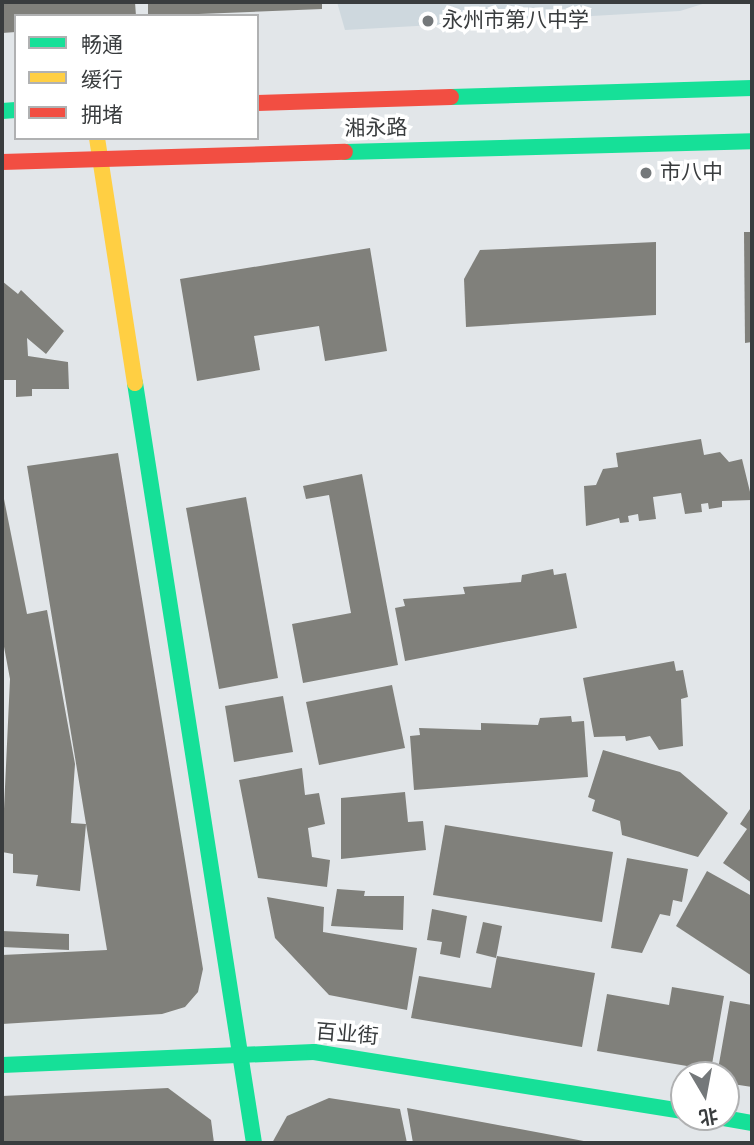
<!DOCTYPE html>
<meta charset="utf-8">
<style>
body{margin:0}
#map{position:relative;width:754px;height:1145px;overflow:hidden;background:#e2e6e9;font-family:"Alegreya Sans","Noto Sans SC",sans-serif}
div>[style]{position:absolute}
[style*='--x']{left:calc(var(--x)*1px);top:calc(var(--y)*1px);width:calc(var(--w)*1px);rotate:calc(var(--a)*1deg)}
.built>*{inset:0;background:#ced8de}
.building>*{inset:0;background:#80807b}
.fast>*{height:16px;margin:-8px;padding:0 8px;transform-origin:8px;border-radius:8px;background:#16e098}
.slow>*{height:16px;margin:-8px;padding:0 8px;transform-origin:8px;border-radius:8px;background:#ffcf43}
.jam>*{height:16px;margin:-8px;padding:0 8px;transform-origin:8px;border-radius:8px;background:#f24e42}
.dots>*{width:19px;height:19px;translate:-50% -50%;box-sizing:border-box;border:4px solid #fff;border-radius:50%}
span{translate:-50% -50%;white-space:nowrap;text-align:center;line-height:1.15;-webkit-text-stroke:7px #fff;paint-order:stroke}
.poi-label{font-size:21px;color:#393c3e}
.left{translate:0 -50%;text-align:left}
.street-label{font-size:21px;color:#393c3e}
.frame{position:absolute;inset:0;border:4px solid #393c3e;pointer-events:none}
.legend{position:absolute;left:14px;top:14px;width:245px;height:126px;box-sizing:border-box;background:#fff;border:2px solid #b0b1b2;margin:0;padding:9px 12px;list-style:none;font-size:21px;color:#393c3e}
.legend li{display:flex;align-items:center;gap:14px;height:35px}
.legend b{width:35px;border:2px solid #b0b1b2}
.north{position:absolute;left:670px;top:1061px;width:70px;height:70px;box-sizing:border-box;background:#fff;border:2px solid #b0b1b2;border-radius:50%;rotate:170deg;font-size:19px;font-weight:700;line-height:28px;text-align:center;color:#393c3e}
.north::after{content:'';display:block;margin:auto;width:24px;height:32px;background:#74787a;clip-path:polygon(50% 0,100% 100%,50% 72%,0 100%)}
</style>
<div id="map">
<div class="built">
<i style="clip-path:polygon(337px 2px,709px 2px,680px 11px,345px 30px)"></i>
</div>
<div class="building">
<i style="clip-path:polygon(2px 2px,135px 2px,136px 16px,16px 16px,16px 32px,2px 33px)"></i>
<i style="clip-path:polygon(148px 2px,322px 2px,322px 9px,148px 16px)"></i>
<i style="clip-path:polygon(744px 232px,752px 232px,752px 342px,745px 343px)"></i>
<i style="clip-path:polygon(656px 242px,656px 315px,466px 327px,464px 279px,480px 250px)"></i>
<i style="clip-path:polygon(370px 248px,387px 351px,325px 361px,319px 326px,254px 336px,260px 370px,197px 381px,180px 279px)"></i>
<i style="clip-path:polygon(2px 281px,18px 294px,21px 290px,64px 331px,46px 354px,27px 338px,28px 356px,68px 362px,69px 389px,32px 389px,32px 396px,16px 397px,16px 380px,2px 380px)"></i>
<i style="clip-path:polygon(701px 439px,704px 455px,720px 452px,729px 462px,742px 459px,752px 500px,722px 501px,722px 507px,709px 509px,708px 503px,701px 504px,702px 512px,685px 514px,681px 493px,653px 497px,656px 519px,639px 521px,638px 514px,628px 516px,629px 522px,620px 523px,619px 518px,586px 526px,584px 486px,596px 485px,603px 469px,618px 467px,616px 453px)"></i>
<i style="clip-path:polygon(118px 453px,203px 969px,198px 992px,185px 1007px,162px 1014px,2px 1024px,2px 955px,107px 950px,86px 824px,80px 891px,36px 886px,38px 875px,13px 873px,13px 854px,2px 852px,10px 679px,2px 636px,2px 489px,27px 614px,47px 610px,75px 764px,71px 823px,86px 824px,27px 466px)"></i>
<i style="clip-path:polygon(362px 474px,398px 665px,303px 683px,292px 624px,351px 613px,329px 495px,306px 499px,303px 486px)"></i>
<i style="clip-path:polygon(246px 497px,278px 678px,219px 689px,186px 508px)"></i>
<i style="clip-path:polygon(553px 569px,554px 575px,566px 573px,577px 628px,405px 661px,395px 608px,405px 606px,403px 599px,465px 594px,463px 587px,521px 582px,522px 575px)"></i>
<i style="clip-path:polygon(674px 661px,676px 671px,683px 670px,688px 697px,681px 699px,683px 746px,659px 750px,650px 736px,626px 741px,625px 736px,594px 737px,583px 678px)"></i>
<i style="clip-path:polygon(392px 685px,405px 748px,319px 765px,306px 702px)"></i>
<i style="clip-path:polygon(283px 696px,293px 752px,234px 762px,225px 706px)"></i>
<i style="clip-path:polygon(571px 716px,572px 722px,584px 721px,588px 777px,414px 790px,410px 736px,420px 735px,419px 728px,481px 730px,481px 723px,538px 725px,540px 718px)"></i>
<i style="clip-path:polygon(603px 750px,680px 772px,728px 813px,698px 857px,622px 835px,620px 821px,592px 811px,595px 800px,588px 797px)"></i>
<i style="clip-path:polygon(302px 768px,305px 795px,319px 793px,325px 824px,308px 828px,312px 857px,330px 860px,327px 887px,258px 878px,239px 780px)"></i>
<i style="clip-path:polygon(405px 792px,408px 822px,423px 821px,426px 850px,341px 859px,341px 798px)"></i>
<i style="clip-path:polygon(750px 809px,752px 810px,752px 883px,723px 863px,747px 829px,740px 824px)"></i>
<i style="clip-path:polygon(445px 825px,613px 852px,602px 922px,433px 895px)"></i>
<i style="clip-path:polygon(627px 858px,688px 869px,682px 902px,673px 900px,670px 916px,660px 914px,642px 953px,611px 948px)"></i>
<i style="clip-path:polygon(707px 871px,752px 896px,752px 976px,676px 926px)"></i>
<i style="clip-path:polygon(337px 889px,365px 891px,364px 896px,404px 896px,403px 930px,331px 926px)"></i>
<i style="clip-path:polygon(267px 897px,324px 907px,323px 932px,417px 948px,407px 1010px,329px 995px,275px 938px)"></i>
<i style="clip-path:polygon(432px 909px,467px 916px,460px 958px,440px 954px,442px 942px,427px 940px)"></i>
<i style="clip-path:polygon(483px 922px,502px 926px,496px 958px,476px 953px)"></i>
<i style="clip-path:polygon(2px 931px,69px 934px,69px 950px,2px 947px)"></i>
<i style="clip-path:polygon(497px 956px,595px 973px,582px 1047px,411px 1018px,419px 976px,491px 988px)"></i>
<i style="clip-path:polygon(672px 987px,724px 996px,711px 1070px,597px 1051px,607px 994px,669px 1005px)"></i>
<i style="clip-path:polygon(730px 1001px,752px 1005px,752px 1087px,726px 1083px,726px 1075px,717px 1075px)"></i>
<i style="clip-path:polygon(168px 1088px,211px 1120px,214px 1143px,2px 1143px,2px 1096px)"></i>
<i style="clip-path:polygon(329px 1098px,400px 1109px,407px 1143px,272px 1143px,287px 1116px)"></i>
<i style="clip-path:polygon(407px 1108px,589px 1142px,589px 1143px,413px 1143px)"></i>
</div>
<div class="fast">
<i style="--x:451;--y:97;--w:301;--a:-1.7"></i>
<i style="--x:2;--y:111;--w:14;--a:-4"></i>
<i style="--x:345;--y:152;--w:407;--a:-1.5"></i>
<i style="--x:135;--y:383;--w:769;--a:81.1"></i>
<i style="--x:2;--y:1065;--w:312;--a:-2.4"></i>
<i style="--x:314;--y:1052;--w:375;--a:9.1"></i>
<i style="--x:718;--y:1117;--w:35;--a:10"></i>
</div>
<div class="slow">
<i style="--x:97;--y:138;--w:248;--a:81.2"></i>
</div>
<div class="jam">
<i style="--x:257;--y:103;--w:194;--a:-1.8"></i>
<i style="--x:2;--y:162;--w:343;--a:-1.7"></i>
</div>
<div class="dots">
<i style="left:428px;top:21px;background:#74787a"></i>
<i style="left:646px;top:173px;background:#74787a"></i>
</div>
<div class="poi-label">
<span class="left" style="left:442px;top:21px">永州市第八中学</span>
<span class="left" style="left:660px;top:173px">市八中</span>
</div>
<div class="street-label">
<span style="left:376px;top:129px;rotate:-1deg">湘永路</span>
<span style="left:347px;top:1035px;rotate:5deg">百业街</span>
</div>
<div class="frame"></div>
<ul class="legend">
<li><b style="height:9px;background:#16e098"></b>畅通</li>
<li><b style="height:9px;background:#ffcf43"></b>缓行</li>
<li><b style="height:9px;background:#f24e42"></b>拥堵</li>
</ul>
<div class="north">北</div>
</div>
